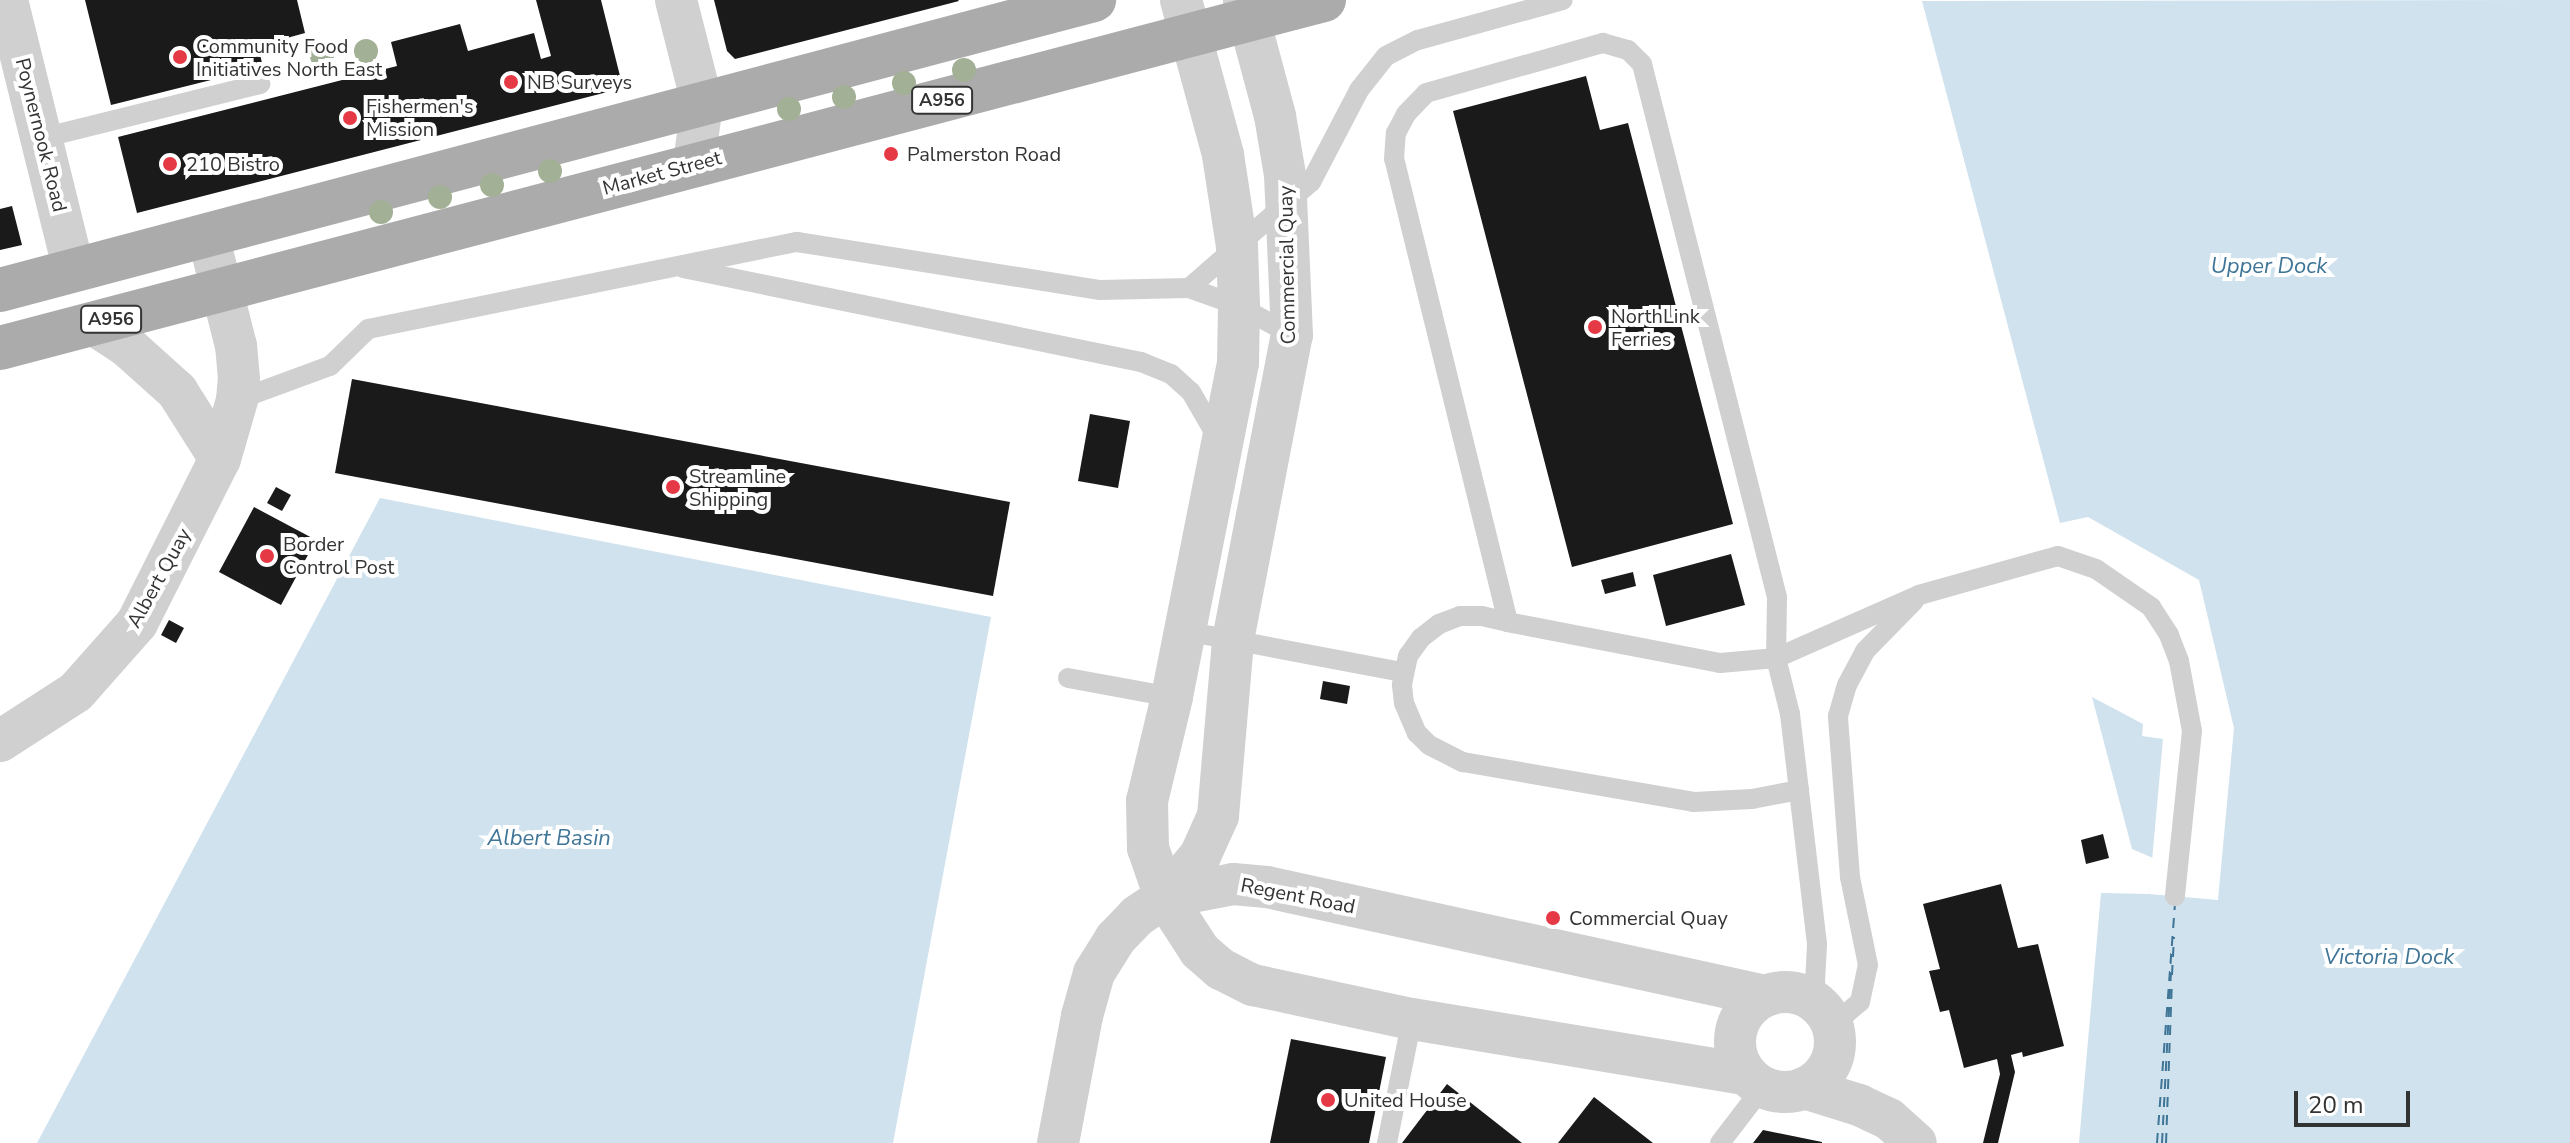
<!DOCTYPE html>
<style>
body{margin:0}
#map{position:relative;width:2570px;height:1143px;overflow:hidden;background:#fff;font-family:"Nunito Sans",sans-serif}
div>[style]{position:absolute}
[style*='--x']{left:calc(var(--x)*1px);top:calc(var(--y)*1px);width:calc(var(--w)*1px);rotate:calc(var(--a)*1deg)}
.water>*{inset:0;background:#cfe2ee}
.pier>*{inset:0;background:#fff}
.ferry>*{height:2px;margin-top:-1px;transform-origin:0;background:repeating-linear-gradient(90deg,#3f7597 0 10px,transparent 0 18px)}
.building>*{inset:0;background:#1a1a1a}
.lane>*{height:20px;margin:-10px;padding:0 10px;transform-origin:10px;border-radius:10px;background:#d0d0d0}
.street>*{height:42px;margin:-21px;padding:0 21px;transform-origin:21px;border-radius:21px;background:#d0d0d0}
.street>.ring{margin:-21px;padding:0;box-sizing:content-box;background:none;border:42px solid #d0d0d0;border-radius:50%}
.primary>*{height:44px;margin:-22px;padding:0 22px;transform-origin:22px;border-radius:22px;background:#ababab}
.trees>*{width:24px;height:24px;margin:-12px;border-radius:50%;background:#a2b095}
.dots>*{width:22px;height:22px;translate:-50% -50%;box-sizing:border-box;border:4px solid #fff;border-radius:50%}
span{translate:-50% -50%;white-space:nowrap;text-align:center;line-height:1.15;-webkit-text-stroke:8px #fff;paint-order:stroke}
.shield-label span{padding:2px 6px;background:#fff;border:2px solid;border-radius:6px;-webkit-text-stroke-width:0}
.shield-label{font-size:18px;color:#333;font-weight:700}
.poi-label{font-size:20px;color:#333}
.left{translate:0 -50%;text-align:left}
.street-label{font-size:20px;color:#333}
.water-label{font-size:22px;color:#3f7597;font-style:italic}
.scale{position:absolute;left:2294px;top:1091px;width:116px;height:36px;box-sizing:border-box;border:4px solid #333;border-top:0;padding-left:10px;font-size:24px;line-height:28px;white-space:nowrap;color:#333;-webkit-text-stroke:6px #fff;paint-order:stroke}
</style>
<div id="map">
<div class="water">
<i style="clip-path:polygon(2570px 0,2570px 1143px,2079px 1143px,2101px 893px,2149px 894px,2153px 858px,2132px 849px,2092px 697px,2058px 534px,2060px 523px,1922px 1px)"></i>
<i style="clip-path:polygon(380px 498px,991px 617px,893px 1143px,37px 1143px)"></i>
</div>
<div class="pier">
<i style="clip-path:polygon(2088px 517px,2199px 580px,2234px 728px,2218px 900px,2149px 894px,2163px 739px,2142px 736px,2143px 724px,2092px 697px,2054px 535px,2060px 523px)"></i>
</div>
<div class="ferry">
<i style="--x:2172;--y:975;--w:38;--a:-87"></i>
<i style="--x:2157;--y:1143;--w:239;--a:-85.7"></i>
<i style="--x:2162;--y:1143;--w:170;--a:-87"></i>
<i style="--x:2166;--y:1143;--w:162;--a:-87.9"></i>
</div>
<div class="building">
<i style="clip-path:polygon(85px 0,297px 0,305px 33px,258px 46px,263px 67px,111px 105px)"></i>
<i style="clip-path:polygon(536px 0,601px 0,623px 88px,137px 213px,118px 137px,397px 66px,391px 42px,460px 24px,468px 51px,534px 33px,541px 59px,551px 56px)"></i>
<i style="clip-path:polygon(714px 0,958px 0,959px 1px,735px 59px,727px 51px)"></i>
<i style="clip-path:polygon(1586px 76px,1600px 130px,1628px 123px,1733px 524px,1572px 567px,1453px 111px)"></i>
<i style="clip-path:polygon(12px 206px,22px 245px,0 250px,0 209px)"></i>
<i style="clip-path:polygon(352px 379px,1010px 502px,993px 596px,335px 473px)"></i>
<i style="clip-path:polygon(1090px 414px,1130px 421px,1118px 488px,1078px 481px)"></i>
<i style="clip-path:polygon(276px 487px,291px 495px,282px 511px,267px 503px)"></i>
<i style="clip-path:polygon(254px 507px,316px 540px,281px 605px,219px 572px)"></i>
<i style="clip-path:polygon(1731px 554px,1745px 605px,1666px 626px,1653px 575px)"></i>
<i style="clip-path:polygon(1633px 572px,1636px 586px,1605px 594px,1601px 580px)"></i>
<i style="clip-path:polygon(169px 620px,184px 628px,176px 643px,161px 635px)"></i>
<i style="clip-path:polygon(1323px 681px,1350px 686px,1347px 704px,1320px 699px)"></i>
<i style="clip-path:polygon(2103px 834px,2109px 858px,2086px 864px,2081px 840px)"></i>
<i style="clip-path:polygon(2001px 884px,2018px 948px,2038px 944px,2064px 1046px,2023px 1057px,2022px 1052px,2011px 1055px,2015px 1072px,1998px 1143px,1983px 1143px,2000px 1074px,1997px 1059px,1964px 1068px,1949px 1010px,1940px 1012px,1929px 971px,1940px 969px,1923px 904px)"></i>
<i style="clip-path:polygon(1291px 1039px,1386px 1057px,1369px 1143px,1270px 1143px)"></i>
<i style="clip-path:polygon(1447px 1084px,1522px 1143px,1402px 1143px)"></i>
<i style="clip-path:polygon(1594px 1097px,1653px 1143px,1558px 1143px)"></i>
<i style="clip-path:polygon(1763px 1130px,1822px 1142px,1822px 1143px,1753px 1143px)"></i>
</div>
<div class="lane">
<i style="--x:42;--y:138;--w:225;--a:-13.9"></i>
<i style="--x:683;--y:268;--w:468;--a:11.6"></i>
<i style="--x:1141;--y:362;--w:32;--a:22"></i>
<i style="--x:1171;--y:374;--w:27;--a:42"></i>
<i style="--x:1191;--y:392;--w:58;--a:59.9"></i>
<i style="--x:1189;--y:288;--w:162;--a:-41"></i>
<i style="--x:1311;--y:182;--w:104;--a:-62.4"></i>
<i style="--x:1359;--y:90;--w:43;--a:-51.5"></i>
<i style="--x:1386;--y:56;--w:36;--a:-27"></i>
<i style="--x:1418;--y:40;--w:150;--a:-15.4"></i>
<i style="--x:237;--y:400;--w:99;--a:-20.1"></i>
<i style="--x:330;--y:366;--w:53;--a:-44.2"></i>
<i style="--x:368;--y:329;--w:438;--a:-11.5"></i>
<i style="--x:797;--y:242;--w:307;--a:9"></i>
<i style="--x:1100;--y:290;--w:89;--a:-1.3"></i>
<i style="--x:1189;--y:288;--w:53;--a:19.8"></i>
<i style="--x:1239;--y:306;--w:60;--a:28.7"></i>
<i style="--x:1508;--y:622;--w:477;--a:-103.8"></i>
<i style="--x:1394;--y:159;--w:26;--a:-86"></i>
<i style="--x:1396;--y:133;--w:21;--a:-62"></i>
<i style="--x:1406;--y:114;--w:29;--a:-46"></i>
<i style="--x:1426;--y:93;--w:184;--a:-15.8"></i>
<i style="--x:1603;--y:43;--w:26;--a:16"></i>
<i style="--x:1628;--y:50;--w:20;--a:45"></i>
<i style="--x:1642;--y:64;--w:550;--a:75.79"></i>
<i style="--x:1777;--y:597;--w:61;--a:90.9"></i>
<i style="--x:1776;--y:658;--w:56;--a:174.9"></i>
<i style="--x:1720;--y:663;--w:216;--a:-169.1"></i>
<i style="--x:1508;--y:622;--w:27;--a:-167"></i>
<i style="--x:1482;--y:616;--w:22;--a:180"></i>
<i style="--x:1460;--y:616;--w:22;--a:159"></i>
<i style="--x:1439;--y:624;--w:23;--a:142"></i>
<i style="--x:1421;--y:638;--w:22;--a:126"></i>
<i style="--x:1408;--y:656;--w:30;--a:102"></i>
<i style="--x:1402;--y:685;--w:18;--a:84"></i>
<i style="--x:1404;--y:703;--w:33;--a:67"></i>
<i style="--x:1417;--y:733;--w:17;--a:45"></i>
<i style="--x:1429;--y:745;--w:38;--a:27"></i>
<i style="--x:1463;--y:762;--w:234;--a:9.8"></i>
<i style="--x:1694;--y:802;--w:58;--a:-3"></i>
<i style="--x:1752;--y:799;--w:48;--a:-10.8"></i>
<i style="--x:1185;--y:631;--w:222;--a:10.7"></i>
<i style="--x:1068;--y:678;--w:106;--a:10.4"></i>
<i style="--x:1814;--y:1002;--w:58;--a:-87"></i>
<i style="--x:1817;--y:944;--w:232;--a:-96.7"></i>
<i style="--x:1790;--y:714;--w:58;--a:-104"></i>
<i style="--x:1776;--y:658;--w:156;--a:-23.8"></i>
<i style="--x:1919;--y:595;--w:144;--a:-15.7"></i>
<i style="--x:2058;--y:556;--w:40;--a:18.9"></i>
<i style="--x:2096;--y:569;--w:67;--a:34.6"></i>
<i style="--x:2151;--y:607;--w:33;--a:57"></i>
<i style="--x:2169;--y:635;--w:28;--a:69"></i>
<i style="--x:2179;--y:661;--w:71;--a:79.5"></i>
<i style="--x:2192;--y:731;--w:166;--a:95.9"></i>
<i style="--x:1832;--y:1026;--w:37;--a:-41"></i>
<i style="--x:1860;--y:1002;--w:38;--a:-78"></i>
<i style="--x:1868;--y:965;--w:90;--a:-101.6"></i>
<i style="--x:1850;--y:877;--w:161;--a:-94.3"></i>
<i style="--x:1838;--y:716;--w:32;--a:-74"></i>
<i style="--x:1847;--y:685;--w:38;--a:-62"></i>
<i style="--x:1865;--y:651;--w:70;--a:-45.6"></i>
<i style="--x:1387;--y:1143;--w:126;--a:-78.6"></i>
<i style="--x:1720;--y:1143;--w:71;--a:-52.5"></i>
</div>
<div class="street">
<i style="--x:7;--y:0;--w:278;--a:76.1"></i>
<i style="--x:676;--y:0;--w:106;--a:75.8"></i>
<i style="--x:702;--y:103;--w:62;--a:97.5"></i>
<i style="--x:1181;--y:0;--w:161;--a:74.8"></i>
<i style="--x:1223;--y:155;--w:92;--a:81.3"></i>
<i style="--x:1237;--y:246;--w:60;--a:88.1"></i>
<i style="--x:1239;--y:306;--w:57;--a:91"></i>
<i style="--x:1238;--y:363;--w:340;--a:101.2"></i>
<i style="--x:1172;--y:697;--w:107;--a:103.5"></i>
<i style="--x:1147;--y:801;--w:47;--a:88.8"></i>
<i style="--x:1148;--y:848;--w:52;--a:70.9"></i>
<i style="--x:1165;--y:897;--w:64;--a:57.1"></i>
<i style="--x:1200;--y:951;--w:28;--a:41"></i>
<i style="--x:1221;--y:969;--w:36;--a:27"></i>
<i style="--x:1253;--y:985;--w:163;--a:12.1"></i>
<i style="--x:1412;--y:1019;--w:338;--a:9.4"></i>
<i style="--x:93;--y:324;--w:42;--a:33.3"></i>
<i style="--x:128;--y:347;--w:66;--a:41.9"></i>
<i style="--x:177;--y:391;--w:80;--a:57.7"></i>
<i style="--x:0;--y:741;--w:90;--a:-32.8"></i>
<i style="--x:76;--y:692;--w:92;--a:-48.5"></i>
<i style="--x:137;--y:623;--w:184;--a:-63.2"></i>
<i style="--x:220;--y:459;--w:61;--a:-73.9"></i>
<i style="--x:237;--y:400;--w:21;--a:-85"></i>
<i style="--x:239;--y:379;--w:33;--a:-95"></i>
<i style="--x:236;--y:346;--w:114;--a:-104.2"></i>
<i style="--x:1165;--y:897;--w:69;--a:-10.8"></i>
<i style="--x:1233;--y:884;--w:34;--a:5"></i>
<i style="--x:1267;--y:887;--w:510;--a:12.35"></i>
<i class="ring" style="left:1735px;top:992px;width:58px;height:58px"></i>
<i style="--x:1804;--y:1088;--w:58;--a:17.2"></i>
<i style="--x:1859;--y:1105;--w:33;--a:25"></i>
<i style="--x:1889;--y:1119;--w:36;--a:42"></i>
<i style="--x:1058;--y:1143;--w:129;--a:-79.3"></i>
<i style="--x:1082;--y:1016;--w:45;--a:-74.4"></i>
<i style="--x:1094;--y:973;--w:40;--a:-58"></i>
<i style="--x:1115;--y:939;--w:32;--a:-46"></i>
<i style="--x:1137;--y:916;--w:34;--a:-34"></i>
<i style="--x:1165;--y:897;--w:54;--a:-49.5"></i>
<i style="--x:1200;--y:856;--w:44;--a:-65.8"></i>
<i style="--x:1218;--y:816;--w:177;--a:-85.1"></i>
<i style="--x:1233;--y:640;--w:311;--a:-79.1"></i>
<i style="--x:1292;--y:335;--w:160;--a:-92.5"></i>
<i style="--x:1285;--y:175;--w:60;--a:-99.6"></i>
<i style="--x:1275;--y:116;--w:120;--a:-105"></i>
</div>
<div class="primary">
<i style="--x:0;--y:290;--w:1132;--a:-14.85"></i>
<i style="--x:0;--y:348;--w:1369;--a:-14.73"></i>
</div>
<div class="trees">
<i style="left:366px;top:51px"></i>
<i style="left:322px;top:56px"></i>
<i style="left:964px;top:70px"></i>
<i style="left:904px;top:83px"></i>
<i style="left:844px;top:97px"></i>
<i style="left:789px;top:109px"></i>
<i style="left:550px;top:171px"></i>
<i style="left:492px;top:185px"></i>
<i style="left:440px;top:197px"></i>
<i style="left:381px;top:212px"></i>
</div>
<div class="dots">
<i style="left:180px;top:57px;background:#e63946"></i>
<i style="left:511px;top:82px;background:#e63946"></i>
<i style="left:350px;top:118px;background:#e63946"></i>
<i style="left:891px;top:154px;background:#e63946"></i>
<i style="left:170px;top:164px;background:#e63946"></i>
<i style="left:1595px;top:327px;background:#e63946"></i>
<i style="left:673px;top:487px;background:#e63946"></i>
<i style="left:267px;top:556px;background:#e63946"></i>
<i style="left:1553px;top:918px;background:#e63946"></i>
<i style="left:1328px;top:1100px;background:#e63946"></i>
</div>
<div class="shield-label">
<span style="left:942px;top:100px">A956</span>
<span style="left:111px;top:319px">A956</span>
</div>
<div class="poi-label">
<span class="left" style="left:196px;top:58px">Community Food<br>Initiatives North East</span>
<span class="left" style="left:527px;top:82px">NB Surveys</span>
<span class="left" style="left:366px;top:118px">Fishermen's<br>Mission</span>
<span class="left" style="left:907px;top:154px">Palmerston Road</span>
<span class="left" style="left:186px;top:164px">210 Bistro</span>
<span class="left" style="left:1611px;top:328px">NorthLink<br>Ferries</span>
<span class="left" style="left:689px;top:488px">Streamline<br>Shipping</span>
<span class="left" style="left:283px;top:556px">Border<br>Control Post</span>
<span class="left" style="left:1569px;top:918px">Commercial Quay</span>
<span class="left" style="left:1344px;top:1100px">United House</span>
</div>
<div class="street-label">
<span style="left:41px;top:135px;rotate:76deg">Poynernook Road</span>
<span style="left:662px;top:173px;rotate:-15deg">Market Street</span>
<span style="left:1287px;top:265px;rotate:-91deg">Commercial Quay</span>
<span style="left:159px;top:578px;rotate:-61deg">Albert Quay</span>
<span style="left:1298px;top:896px;rotate:11deg">Regent Road</span>
</div>
<div class="water-label">
<span style="left:2269px;top:267px">Upper Dock</span>
<span style="left:549px;top:839px">Albert Basin</span>
<span style="left:2389px;top:958px">Victoria Dock</span>
</div>
<div class="scale">20 m</div>
</div>
